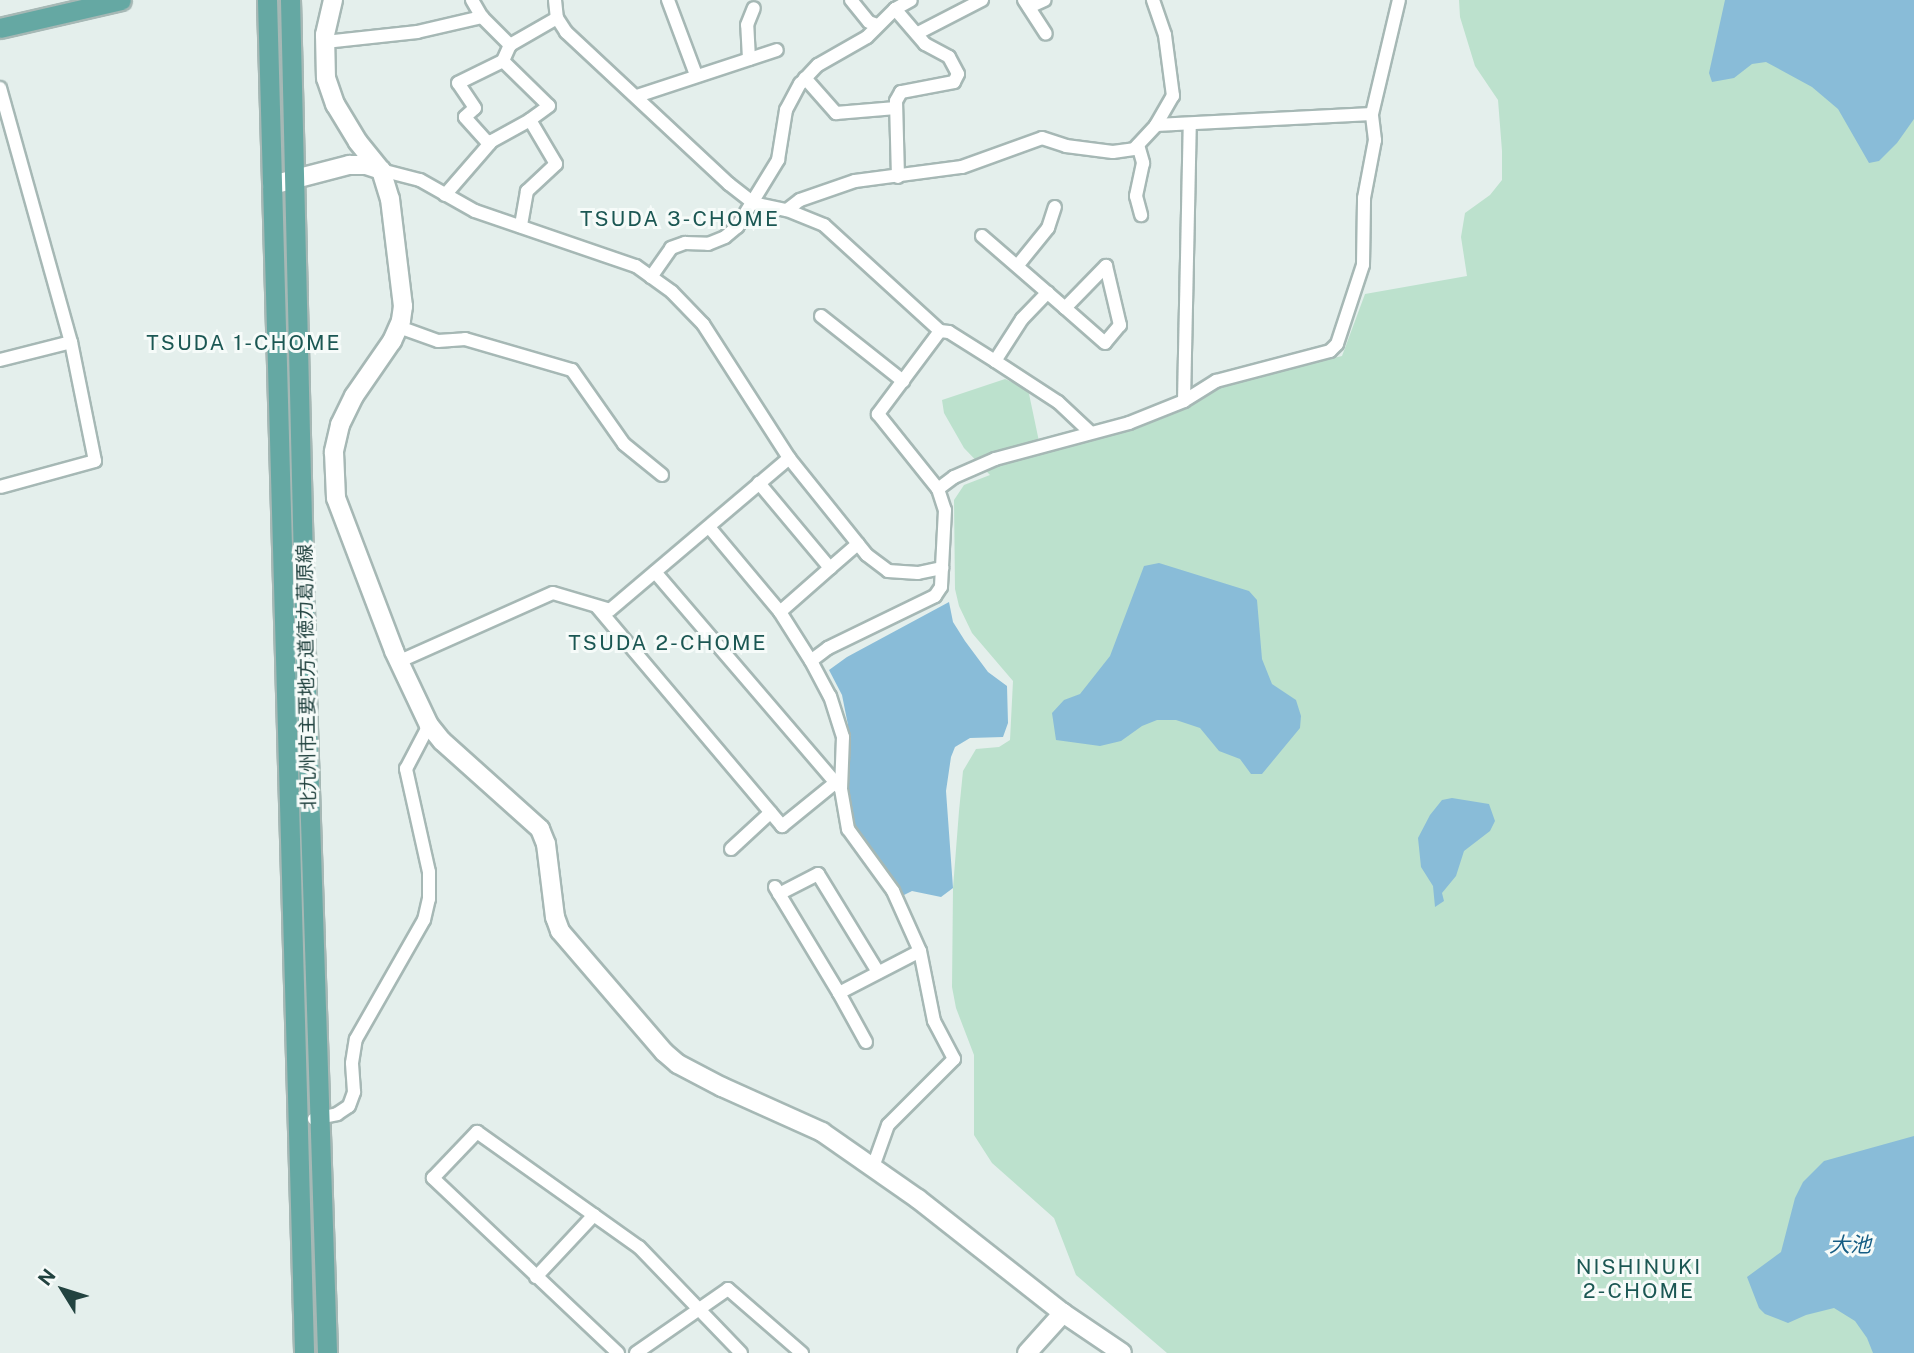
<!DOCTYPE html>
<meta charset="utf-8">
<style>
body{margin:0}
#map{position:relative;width:1914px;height:1353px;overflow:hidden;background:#e4efec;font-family:"Public Sans","Noto Sans JP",sans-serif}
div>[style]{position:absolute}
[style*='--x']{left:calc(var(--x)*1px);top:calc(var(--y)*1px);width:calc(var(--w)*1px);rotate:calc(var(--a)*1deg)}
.green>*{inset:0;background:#bce1cd}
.water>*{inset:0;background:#89bcd8}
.roads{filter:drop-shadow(2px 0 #a6b8b5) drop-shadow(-2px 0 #a6b8b5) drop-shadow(0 2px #a6b8b5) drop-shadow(0 -2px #a6b8b5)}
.street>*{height:12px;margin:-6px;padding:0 6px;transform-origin:6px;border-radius:6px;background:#fff}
.secondary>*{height:18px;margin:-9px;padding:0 9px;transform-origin:9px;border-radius:9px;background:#fff}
.primary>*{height:19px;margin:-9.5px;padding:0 9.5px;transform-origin:9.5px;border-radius:9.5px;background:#65a8a3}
span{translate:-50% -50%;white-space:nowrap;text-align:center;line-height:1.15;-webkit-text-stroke:6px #f6fbf9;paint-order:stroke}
.street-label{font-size:19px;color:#224340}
.neighbourhood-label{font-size:21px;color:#1b5753;letter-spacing:2px}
.water-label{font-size:21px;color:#165d84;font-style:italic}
.north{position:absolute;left:28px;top:1255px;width:70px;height:70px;-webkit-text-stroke:5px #f6fbf9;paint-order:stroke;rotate:308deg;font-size:19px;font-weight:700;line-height:28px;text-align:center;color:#224340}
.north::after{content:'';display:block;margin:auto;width:24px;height:32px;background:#224340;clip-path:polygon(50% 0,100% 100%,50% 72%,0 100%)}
</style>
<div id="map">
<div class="green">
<i style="clip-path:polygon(1459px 0,1914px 0,1914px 1353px,1167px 1353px,1076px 1275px,1054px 1218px,992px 1163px,974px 1135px,974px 1055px,956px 1008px,952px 987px,953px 888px,959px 811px,963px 771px,976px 749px,999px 747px,1010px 740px,1013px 681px,972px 633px,959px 606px,955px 589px,954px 500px,964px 485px,990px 475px,964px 448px,944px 413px,942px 400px,1005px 379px,1028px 389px,1041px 451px,1123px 426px,1146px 424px,1218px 385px,1342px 356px,1365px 294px,1467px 276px,1461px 237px,1465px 213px,1490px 195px,1502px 180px,1502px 151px,1498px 100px,1475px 66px,1460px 17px)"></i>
</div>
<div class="water">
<i style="clip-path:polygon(1725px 0,1914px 0,1914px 119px,1897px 143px,1879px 161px,1869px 163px,1838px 109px,1812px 87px,1766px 62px,1752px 64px,1734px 78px,1712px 82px,1709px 73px)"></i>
<i style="clip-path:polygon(1159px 563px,1249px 591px,1257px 600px,1262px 659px,1272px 684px,1296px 700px,1301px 716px,1300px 728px,1262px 774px,1251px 774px,1240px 759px,1219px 751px,1200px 728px,1176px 720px,1157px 720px,1142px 726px,1121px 741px,1100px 746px,1056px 740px,1052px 713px,1064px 700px,1080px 694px,1110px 656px,1144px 566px)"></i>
<i style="clip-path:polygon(949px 602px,953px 622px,965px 641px,988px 672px,1007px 686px,1008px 723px,1003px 737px,970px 738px,955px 747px,951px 757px,946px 791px,953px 888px,941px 897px,912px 891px,900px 897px,849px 817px,846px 797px,848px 725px,842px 695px,829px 670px,847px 657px)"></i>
<i style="clip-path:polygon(1452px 798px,1489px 804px,1495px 821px,1490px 831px,1464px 851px,1456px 876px,1442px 893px,1444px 901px,1435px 907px,1433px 886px,1421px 867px,1418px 838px,1430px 815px,1442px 800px)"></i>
<i style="clip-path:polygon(1914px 1136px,1914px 1353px,1873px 1353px,1867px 1338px,1855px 1321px,1834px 1308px,1806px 1315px,1788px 1323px,1765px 1314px,1759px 1308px,1747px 1277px,1781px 1252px,1795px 1198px,1803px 1182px,1824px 1161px)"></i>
</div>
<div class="roads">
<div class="street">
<i style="--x:472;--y:0;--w:20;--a:60"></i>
<i style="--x:482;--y:17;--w:40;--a:45"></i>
<i style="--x:510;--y:45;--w:54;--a:-29.9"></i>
<i style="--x:555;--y:0;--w:18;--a:84"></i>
<i style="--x:557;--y:18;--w:17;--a:57"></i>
<i style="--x:566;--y:32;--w:223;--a:43"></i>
<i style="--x:729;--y:184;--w:31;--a:38"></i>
<i style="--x:753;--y:203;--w:35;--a:12"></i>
<i style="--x:787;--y:210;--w:40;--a:22"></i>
<i style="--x:824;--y:225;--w:157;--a:42.4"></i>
<i style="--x:940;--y:331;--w:104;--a:126.8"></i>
<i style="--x:878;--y:414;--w:96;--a:51.3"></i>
<i style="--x:938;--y:489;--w:22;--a:72"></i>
<i style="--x:945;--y:510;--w:77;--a:93"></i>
<i style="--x:941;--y:587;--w:11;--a:124"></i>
<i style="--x:935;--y:596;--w:119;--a:154.1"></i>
<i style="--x:828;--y:648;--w:21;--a:143"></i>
<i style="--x:811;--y:661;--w:40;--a:62"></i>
<i style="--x:830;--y:696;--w:43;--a:72.4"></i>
<i style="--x:843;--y:737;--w:52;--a:92.2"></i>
<i style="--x:841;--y:789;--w:41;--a:80.1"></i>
<i style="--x:848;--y:829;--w:77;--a:54"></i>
<i style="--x:893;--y:891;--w:66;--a:65.8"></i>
<i style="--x:920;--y:951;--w:71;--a:78.7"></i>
<i style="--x:934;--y:1021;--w:43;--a:62.2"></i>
<i style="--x:954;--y:1059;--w:93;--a:135"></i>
<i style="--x:888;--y:1125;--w:45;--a:109.7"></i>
<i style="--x:668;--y:0;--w:80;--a:69.5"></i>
<i style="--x:851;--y:0;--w:28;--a:51"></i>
<i style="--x:869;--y:22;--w:9;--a:21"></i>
<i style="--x:1024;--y:0;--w:40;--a:57.1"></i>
<i style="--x:1029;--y:7;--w:17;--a:-24"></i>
<i style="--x:895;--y:9;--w:46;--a:49.4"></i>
<i style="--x:925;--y:44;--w:27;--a:28"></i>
<i style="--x:949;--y:57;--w:19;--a:62"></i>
<i style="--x:958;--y:74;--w:9;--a:117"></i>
<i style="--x:954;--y:82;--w:54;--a:169.3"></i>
<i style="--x:901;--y:92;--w:10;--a:119"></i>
<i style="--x:896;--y:101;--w:76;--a:88.5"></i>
<i style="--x:918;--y:33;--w:72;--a:-27.3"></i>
<i style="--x:325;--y:42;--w:93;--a:-6.2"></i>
<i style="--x:417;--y:32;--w:67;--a:-13"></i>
<i style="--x:510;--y:45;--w:17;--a:114"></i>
<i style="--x:503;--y:61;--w:64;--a:44.4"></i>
<i style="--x:549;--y:106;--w:24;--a:144"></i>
<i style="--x:530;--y:120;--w:51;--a:59.4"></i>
<i style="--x:556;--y:164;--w:40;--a:137"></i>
<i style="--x:527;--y:191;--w:36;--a:100"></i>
<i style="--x:749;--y:59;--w:34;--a:-93"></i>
<i style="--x:747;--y:25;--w:18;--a:-68"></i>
<i style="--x:805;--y:78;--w:47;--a:48.5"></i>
<i style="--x:836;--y:113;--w:60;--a:-4.8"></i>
<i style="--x:0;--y:88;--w:264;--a:74.4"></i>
<i style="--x:71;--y:342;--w:121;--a:78.6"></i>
<i style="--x:95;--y:461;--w:98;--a:164.7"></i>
<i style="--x:637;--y:96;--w:147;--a:-18.2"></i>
<i style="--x:1156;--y:125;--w:216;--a:-2.9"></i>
<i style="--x:489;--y:144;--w:36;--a:-132"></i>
<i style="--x:465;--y:117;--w:13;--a:-42"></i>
<i style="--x:475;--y:108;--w:30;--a:-124"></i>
<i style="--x:458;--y:83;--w:50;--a:-26.1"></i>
<i style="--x:1138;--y:145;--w:19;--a:74"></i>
<i style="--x:1143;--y:163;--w:34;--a:102"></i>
<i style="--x:1136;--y:196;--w:20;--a:75"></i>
<i style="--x:381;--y:170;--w:40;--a:14.4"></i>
<i style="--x:420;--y:180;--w:63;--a:29.4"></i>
<i style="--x:475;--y:211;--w:170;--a:18.9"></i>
<i style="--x:636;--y:266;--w:44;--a:35.8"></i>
<i style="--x:672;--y:292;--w:45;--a:45.9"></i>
<i style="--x:703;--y:324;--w:159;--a:57.3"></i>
<i style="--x:789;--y:458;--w:124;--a:51.2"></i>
<i style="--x:867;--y:555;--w:26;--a:37"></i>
<i style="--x:888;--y:571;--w:30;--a:4"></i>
<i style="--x:918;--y:573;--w:25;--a:-12"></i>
<i style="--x:445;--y:195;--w:72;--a:-49"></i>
<i style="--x:492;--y:141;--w:43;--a:-28.9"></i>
<i style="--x:787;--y:210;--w:16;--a:-38"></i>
<i style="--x:800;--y:200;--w:58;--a:-19.1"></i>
<i style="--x:855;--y:181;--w:108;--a:-7.5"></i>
<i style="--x:962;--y:167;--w:85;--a:-19.9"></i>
<i style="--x:1042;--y:138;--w:25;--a:18"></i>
<i style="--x:1066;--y:146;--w:47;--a:7.3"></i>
<i style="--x:1113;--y:152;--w:21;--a:-8"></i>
<i style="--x:1134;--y:149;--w:33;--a:-47"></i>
<i style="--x:1156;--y:125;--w:34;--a:-60"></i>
<i style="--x:1173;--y:96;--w:62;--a:-97.5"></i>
<i style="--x:1165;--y:35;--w:37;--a:-109"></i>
<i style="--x:982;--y:236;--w:110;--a:40.9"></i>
<i style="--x:1065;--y:308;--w:59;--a:-45.7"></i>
<i style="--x:1106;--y:266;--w:61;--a:76.7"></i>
<i style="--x:1120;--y:325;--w:23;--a:130"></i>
<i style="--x:1105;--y:343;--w:53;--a:-138.8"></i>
<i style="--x:1018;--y:265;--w:48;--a:-51"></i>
<i style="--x:1048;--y:228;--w:22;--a:-72"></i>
<i style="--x:651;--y:277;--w:35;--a:-55"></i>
<i style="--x:671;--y:248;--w:15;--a:-20"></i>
<i style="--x:685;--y:243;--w:23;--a:2"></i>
<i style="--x:708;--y:244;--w:18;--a:-22"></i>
<i style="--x:725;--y:237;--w:16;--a:-40"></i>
<i style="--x:737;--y:227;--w:79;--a:-58.5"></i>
<i style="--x:778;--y:160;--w:51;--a:-80.9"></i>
<i style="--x:786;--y:110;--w:30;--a:-62"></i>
<i style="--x:800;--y:84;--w:26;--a:-47"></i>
<i style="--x:818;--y:65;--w:56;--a:-29.7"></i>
<i style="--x:867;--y:37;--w:40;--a:-45"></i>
<i style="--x:895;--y:9;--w:18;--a:-29"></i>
<i style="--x:821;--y:316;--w:105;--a:38.4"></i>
<i style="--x:399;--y:327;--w:41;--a:19.7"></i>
<i style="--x:438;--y:341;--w:27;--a:-4"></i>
<i style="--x:465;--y:339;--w:111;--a:16.2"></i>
<i style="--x:572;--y:370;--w:90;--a:54.9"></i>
<i style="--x:624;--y:444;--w:49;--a:39.2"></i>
<i style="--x:940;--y:331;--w:9;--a:6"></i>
<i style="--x:949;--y:332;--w:54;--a:32.2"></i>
<i style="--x:995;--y:361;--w:50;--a:-57.3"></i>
<i style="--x:1022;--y:319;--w:37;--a:-46"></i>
<i style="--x:0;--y:360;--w:73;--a:-14.2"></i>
<i style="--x:995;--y:361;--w:75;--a:33.1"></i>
<i style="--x:1058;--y:402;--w:44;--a:43.2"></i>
<i style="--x:1184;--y:401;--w:276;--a:-88.8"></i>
<i style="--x:938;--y:489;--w:20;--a:-37"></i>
<i style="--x:954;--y:477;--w:45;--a:-23.7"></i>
<i style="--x:995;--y:459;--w:139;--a:-15"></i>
<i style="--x:1129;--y:423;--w:59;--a:-21.8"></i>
<i style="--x:1184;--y:401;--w:38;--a:-32"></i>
<i style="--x:1216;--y:381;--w:118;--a:-14.7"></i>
<i style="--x:1330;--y:351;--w:10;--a:-45"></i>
<i style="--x:1337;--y:344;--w:83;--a:-71.8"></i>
<i style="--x:1363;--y:265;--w:67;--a:-89.1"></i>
<i style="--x:1364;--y:198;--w:59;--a:-79.3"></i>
<i style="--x:1375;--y:140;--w:26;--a:-97"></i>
<i style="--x:1372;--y:114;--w:117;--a:-76.7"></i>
<i style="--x:709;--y:527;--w:111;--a:50.1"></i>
<i style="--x:780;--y:612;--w:67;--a:-41.3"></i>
<i style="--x:830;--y:568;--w:111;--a:-129.9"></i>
<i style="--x:830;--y:568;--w:37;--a:-41"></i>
<i style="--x:655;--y:572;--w:283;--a:49.4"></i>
<i style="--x:597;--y:607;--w:287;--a:49.8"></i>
<i style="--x:782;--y:826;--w:68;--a:-39.1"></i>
<i style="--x:780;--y:612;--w:58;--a:57.7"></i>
<i style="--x:400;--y:661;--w:167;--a:-24"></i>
<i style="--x:553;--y:593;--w:59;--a:16.6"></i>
<i style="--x:610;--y:610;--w:235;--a:-40.3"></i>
<i style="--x:731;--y:849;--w:54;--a:-42.8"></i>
<i style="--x:775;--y:887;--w:124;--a:58.9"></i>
<i style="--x:839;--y:993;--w:91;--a:-27.4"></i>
<i style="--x:779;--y:894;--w:44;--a:-27.1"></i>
<i style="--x:818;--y:874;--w:115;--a:58.5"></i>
<i style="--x:839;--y:993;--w:56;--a:61.1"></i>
<i style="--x:314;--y:1119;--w:24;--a:-12"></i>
<i style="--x:337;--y:1114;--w:14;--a:-34"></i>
<i style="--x:349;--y:1106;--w:15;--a:-70"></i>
<i style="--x:354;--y:1092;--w:29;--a:-94"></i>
<i style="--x:352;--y:1063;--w:24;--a:-81"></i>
<i style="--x:356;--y:1039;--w:137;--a:-60.3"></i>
<i style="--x:424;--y:920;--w:22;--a:-77"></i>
<i style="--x:429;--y:899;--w:27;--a:-90"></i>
<i style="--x:429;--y:872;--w:106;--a:-102.6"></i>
<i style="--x:406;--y:769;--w:50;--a:-62.4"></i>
<i style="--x:536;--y:1277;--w:85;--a:-46.9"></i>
<i style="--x:618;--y:1353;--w:255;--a:-136.6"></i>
<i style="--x:433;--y:1178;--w:64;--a:-46.3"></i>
<i style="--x:477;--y:1132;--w:199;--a:35.4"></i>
<i style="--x:639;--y:1247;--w:147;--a:46.1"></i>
<i style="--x:636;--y:1353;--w:112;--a:-34.8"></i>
<i style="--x:728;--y:1289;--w:98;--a:40.9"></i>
</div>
<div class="secondary">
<i style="--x:333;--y:0;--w:36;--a:103"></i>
<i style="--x:325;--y:35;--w:43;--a:88.7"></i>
<i style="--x:326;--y:78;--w:28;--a:71"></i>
<i style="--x:335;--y:104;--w:44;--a:58.8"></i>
<i style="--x:358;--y:142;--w:36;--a:51"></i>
<i style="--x:381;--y:170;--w:30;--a:73"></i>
<i style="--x:390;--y:199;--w:108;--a:83.1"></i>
<i style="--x:403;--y:306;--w:15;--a:98"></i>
<i style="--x:401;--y:321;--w:22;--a:114"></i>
<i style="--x:392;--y:341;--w:67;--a:124.6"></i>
<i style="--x:354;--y:396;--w:32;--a:116"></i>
<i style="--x:340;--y:425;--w:28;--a:103"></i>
<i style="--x:334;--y:452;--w:46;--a:87.5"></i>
<i style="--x:336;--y:498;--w:164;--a:69.2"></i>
<i style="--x:394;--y:651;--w:82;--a:64.7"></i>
<i style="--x:429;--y:725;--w:21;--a:51"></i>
<i style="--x:442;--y:741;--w:132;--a:41.9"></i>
<i style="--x:540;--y:829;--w:16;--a:68"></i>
<i style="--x:546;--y:844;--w:74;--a:83"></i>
<i style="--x:555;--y:917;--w:15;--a:70"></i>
<i style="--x:560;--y:931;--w:160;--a:49.3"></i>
<i style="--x:664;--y:1052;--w:18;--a:41"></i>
<i style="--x:678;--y:1064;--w:50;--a:27.6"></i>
<i style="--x:722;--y:1087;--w:110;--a:24.2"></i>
<i style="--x:822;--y:1132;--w:117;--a:34.9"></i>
<i style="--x:918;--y:1199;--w:184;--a:38.2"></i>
<i style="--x:1063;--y:1313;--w:71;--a:34.1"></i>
<i style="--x:272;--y:185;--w:80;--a:-14.6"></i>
<i style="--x:349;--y:165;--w:17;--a:0"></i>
<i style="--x:366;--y:165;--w:16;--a:18"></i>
<i style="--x:1027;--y:1353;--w:54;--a:-48"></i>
</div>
<div class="primary">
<i style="--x:267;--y:0;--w:1354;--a:88.43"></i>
<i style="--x:290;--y:0;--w:695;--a:88.68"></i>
<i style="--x:306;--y:695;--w:658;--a:88.17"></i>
<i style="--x:0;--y:28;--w:124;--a:-13"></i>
</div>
</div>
<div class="street-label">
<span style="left:307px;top:677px;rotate:-91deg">北九州市主要地方道徳力葛原線</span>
</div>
<div class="neighbourhood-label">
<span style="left:680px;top:219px">TSUDA 3-CHOME</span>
<span style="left:244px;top:343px">TSUDA 1-CHOME</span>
<span style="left:668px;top:643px">TSUDA 2-CHOME</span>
<span style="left:1639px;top:1279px">NISHINUKI<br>2-CHOME</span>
</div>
<div class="water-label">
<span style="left:1850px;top:1245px">大池</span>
</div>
<div class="north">N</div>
</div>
